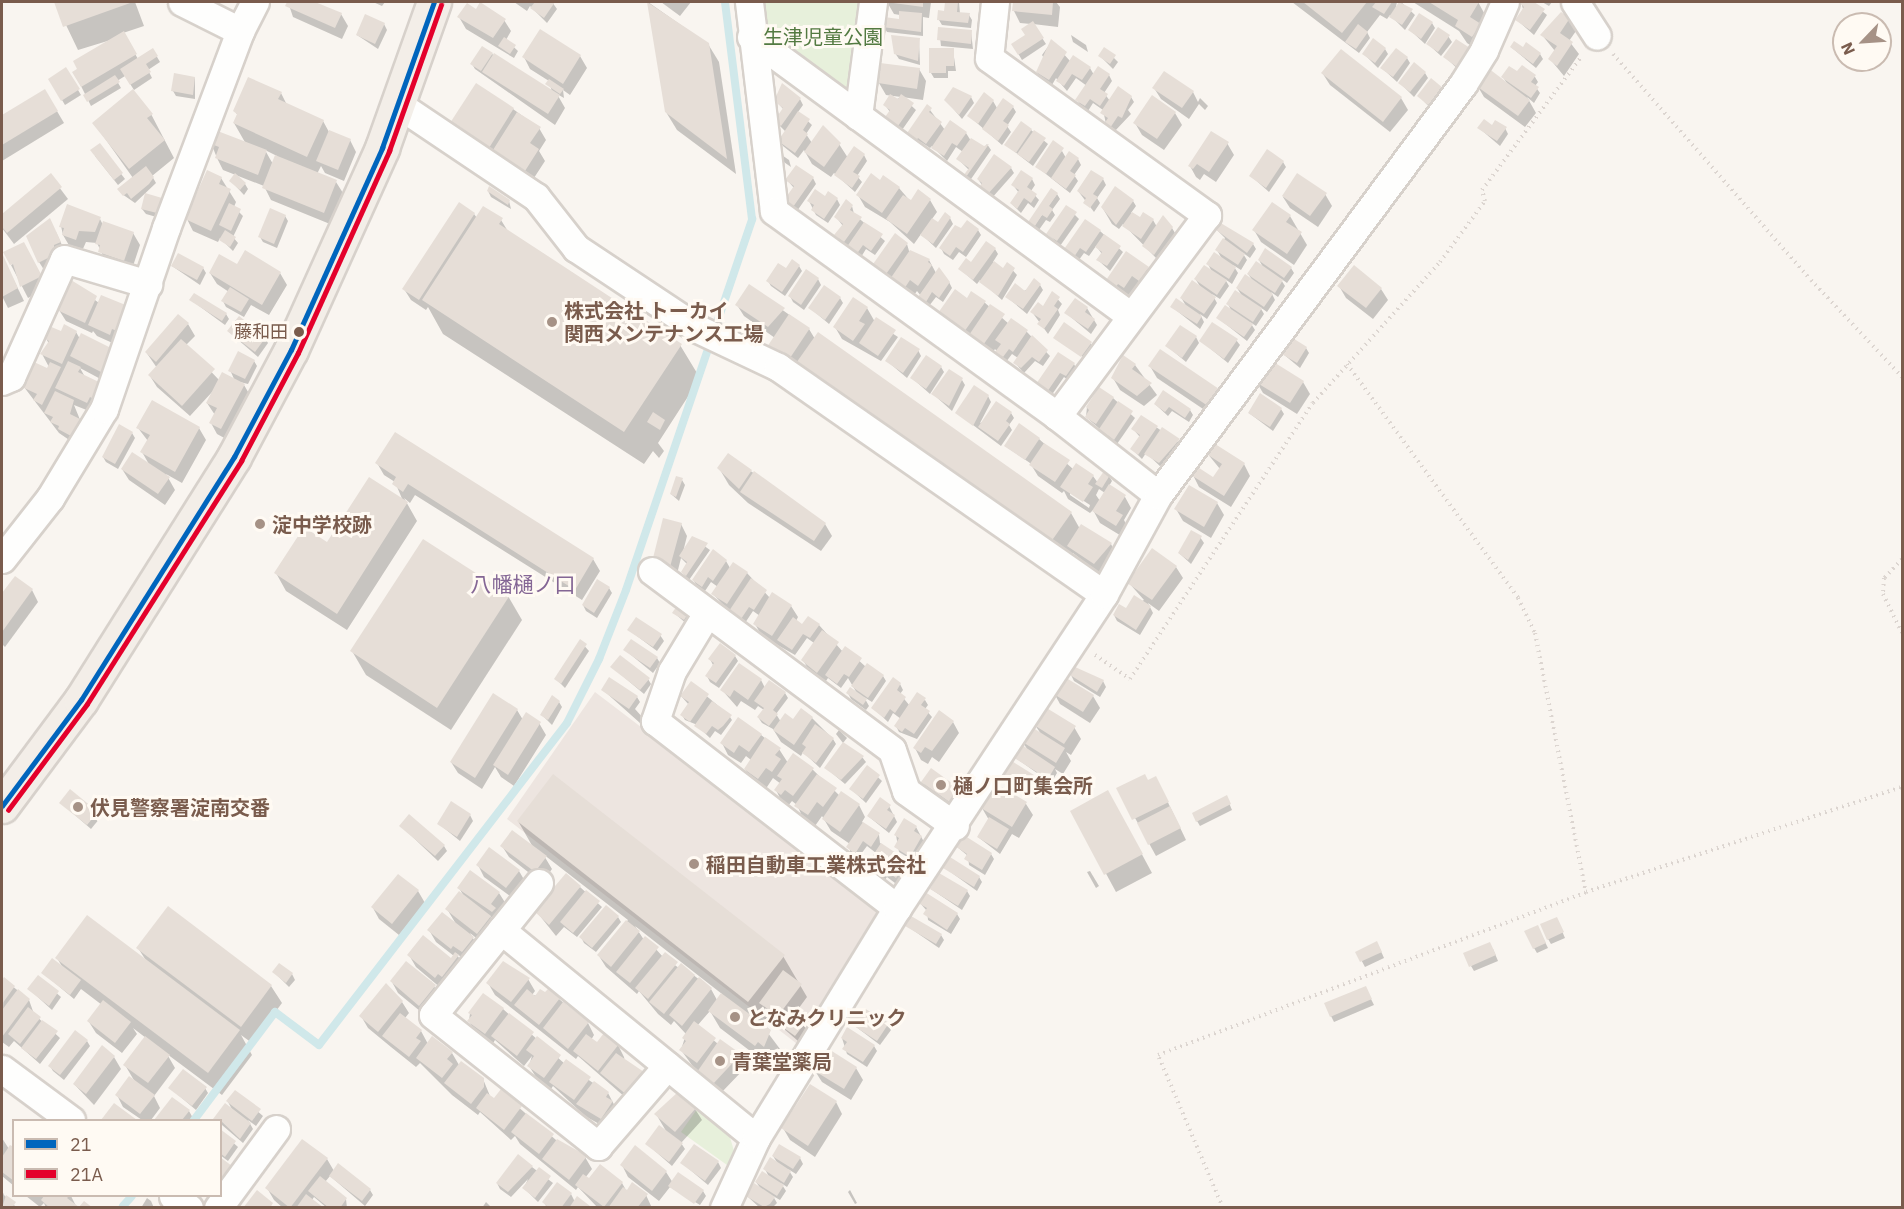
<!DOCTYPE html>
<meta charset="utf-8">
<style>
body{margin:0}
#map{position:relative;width:1904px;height:1209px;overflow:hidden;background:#f9f5f0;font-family:"IBM Plex Sans","Noto Sans JP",sans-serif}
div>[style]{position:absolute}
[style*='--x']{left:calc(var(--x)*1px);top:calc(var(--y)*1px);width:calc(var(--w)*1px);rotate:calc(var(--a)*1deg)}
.industrial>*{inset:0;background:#ede5e0}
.green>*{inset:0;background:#e7f0db}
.shadow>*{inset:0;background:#0003}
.stream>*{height:8px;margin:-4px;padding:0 4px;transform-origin:4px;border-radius:4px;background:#d0e8ea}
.building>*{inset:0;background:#e6ded7}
.path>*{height:4px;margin-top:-2px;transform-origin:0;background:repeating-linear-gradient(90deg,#dcd5d0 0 1.5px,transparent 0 6px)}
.roads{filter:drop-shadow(2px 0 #d7d1cb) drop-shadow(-2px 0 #d7d1cb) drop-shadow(0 2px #d7d1cb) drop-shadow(0 -2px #d7d1cb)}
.minor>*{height:27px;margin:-13.5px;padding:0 13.5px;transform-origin:13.5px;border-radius:13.5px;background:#fefefd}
.major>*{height:33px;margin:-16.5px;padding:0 16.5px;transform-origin:16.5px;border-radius:16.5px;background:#f3eee8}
.bus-1>*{height:4.5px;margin:-2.25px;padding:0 2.25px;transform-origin:2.25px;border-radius:2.25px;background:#0065bd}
.bus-2>*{height:4.5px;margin:-2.25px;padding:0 2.25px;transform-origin:2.25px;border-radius:2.25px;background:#e4002b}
.dots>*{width:16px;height:16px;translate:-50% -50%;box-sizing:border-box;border:3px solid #fffaf3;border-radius:50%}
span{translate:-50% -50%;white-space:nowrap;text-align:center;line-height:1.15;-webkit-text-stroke:6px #fffaf3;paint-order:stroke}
.bus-label{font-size:18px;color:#7a5c4d}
.right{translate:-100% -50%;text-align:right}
.park-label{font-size:20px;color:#537a41}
.poi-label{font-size:20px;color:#7a5c4d;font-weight:700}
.left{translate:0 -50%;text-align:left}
.neighbourhood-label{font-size:21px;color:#846695}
.frame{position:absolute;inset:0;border:3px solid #7a5c4d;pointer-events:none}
.legend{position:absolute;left:12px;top:1119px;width:210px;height:78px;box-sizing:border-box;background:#fffaf3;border:2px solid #cabbb1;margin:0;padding:8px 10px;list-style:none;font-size:18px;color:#7a5c4d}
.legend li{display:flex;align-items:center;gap:12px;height:30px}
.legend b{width:30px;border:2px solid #cabbb1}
.north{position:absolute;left:1832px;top:12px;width:60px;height:60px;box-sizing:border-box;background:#fffaf3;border:2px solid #cabbb1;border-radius:50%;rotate:245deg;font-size:16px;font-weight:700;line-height:24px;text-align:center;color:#7a5c4d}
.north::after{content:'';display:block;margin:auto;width:21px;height:27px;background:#a69286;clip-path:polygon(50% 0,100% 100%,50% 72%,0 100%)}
</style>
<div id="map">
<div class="industrial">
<i style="clip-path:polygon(595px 692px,881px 910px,801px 1047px,507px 819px)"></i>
</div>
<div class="green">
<i style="clip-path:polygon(757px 2px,861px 2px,851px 101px,768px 38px)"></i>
<i style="clip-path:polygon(700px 1105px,727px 1127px,734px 1151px,727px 1165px,681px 1132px)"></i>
</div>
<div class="shadow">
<i style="clip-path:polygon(55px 2px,135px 2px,144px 26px,123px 33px,138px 59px,153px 50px,160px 62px,148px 70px,152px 78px,134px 90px,125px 76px,117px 81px,121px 88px,91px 106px,74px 72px,114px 39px,78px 50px)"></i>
<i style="clip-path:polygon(288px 2px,312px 2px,341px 14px,348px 26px,342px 39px,293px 17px)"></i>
<i style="clip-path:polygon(373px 2px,385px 2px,382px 6px)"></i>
<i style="clip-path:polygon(514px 2px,552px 2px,557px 9px,547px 23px,530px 6px,527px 11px)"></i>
<i style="clip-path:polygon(648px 2px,708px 44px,719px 62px,736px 174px,677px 130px,666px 112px)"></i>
<i style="clip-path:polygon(661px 2px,691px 2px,680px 16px)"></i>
<i style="clip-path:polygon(931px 2px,929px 18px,923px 17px,923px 36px,887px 32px,884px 27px,900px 20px,900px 15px,894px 14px,887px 2px)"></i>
<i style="clip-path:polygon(947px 2px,959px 2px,960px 14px,969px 15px,972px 20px,971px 28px,942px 25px,939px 20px,945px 12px)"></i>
<i style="clip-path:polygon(1015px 2px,1056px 2px,1060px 7px,1058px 27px,1033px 24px,1046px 44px,1022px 60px,1013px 45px,1026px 36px,1031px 24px,1020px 23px,1014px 11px)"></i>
<i style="clip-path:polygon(1292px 2px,1397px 2px,1395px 11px,1401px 2px,1415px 15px,1405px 30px,1390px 15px,1387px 19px,1380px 15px,1367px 32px,1370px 38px,1359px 53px)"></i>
<i style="clip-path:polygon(1413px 2px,1478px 2px,1488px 20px,1483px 54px,1467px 43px,1459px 31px)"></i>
<i style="clip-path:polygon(1521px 2px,1531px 2px,1547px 15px,1534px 35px,1517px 20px,1523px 9px)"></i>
<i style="clip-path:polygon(1542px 2px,1552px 2px,1549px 6px)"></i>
<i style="clip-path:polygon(477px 11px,504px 20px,511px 31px,506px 40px,518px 51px,514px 58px,466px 29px,459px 17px)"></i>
<i style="clip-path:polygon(1569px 19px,1576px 31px,1569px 41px,1579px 54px,1564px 76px,1550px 59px,1555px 51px,1542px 35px)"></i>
<i style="clip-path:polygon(1432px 23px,1435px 28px,1425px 44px,1410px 30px)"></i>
<i style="clip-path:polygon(384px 24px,387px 30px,378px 49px,357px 35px)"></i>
<i style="clip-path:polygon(939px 28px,971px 32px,973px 49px,941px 46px)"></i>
<i style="clip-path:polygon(1071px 35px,1086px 45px,1088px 52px,1073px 42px)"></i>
<i style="clip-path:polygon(1448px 36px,1452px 42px,1441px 56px,1428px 44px)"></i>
<i style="clip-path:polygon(919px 40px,920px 65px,899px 59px,895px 53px)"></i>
<i style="clip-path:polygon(1052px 41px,1070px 61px,1090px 68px,1094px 75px,1109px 75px,1112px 81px,1104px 93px,1110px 101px,1131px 97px,1134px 102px,1128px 110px,1131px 114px,1114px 132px,1106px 124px,1103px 110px,1093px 103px,1088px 111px,1080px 105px,1077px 100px,1087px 86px,1076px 78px,1067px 91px,1056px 78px,1052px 85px,1040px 77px,1037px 72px,1045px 60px,1042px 55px)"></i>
<i style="clip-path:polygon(1511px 47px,1540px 54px,1543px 59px,1536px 68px)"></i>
<i style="clip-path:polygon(1105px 49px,1118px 62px,1113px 69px,1100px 56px)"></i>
<i style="clip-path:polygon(1385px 49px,1388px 54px,1378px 68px,1364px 54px)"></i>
<i style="clip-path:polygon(1469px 49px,1460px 71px,1445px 57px)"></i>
<i style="clip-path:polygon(953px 50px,956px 71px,948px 71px,948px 78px,934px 78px,931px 73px)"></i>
<i style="clip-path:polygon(1341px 51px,1401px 98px,1408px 110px,1390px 132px,1330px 85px,1323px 74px)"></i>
<i style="clip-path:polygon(492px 54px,552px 92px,549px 81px,530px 69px,524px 57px,580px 56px,587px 68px,570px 95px,563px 90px,564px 98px,557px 94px,565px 108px,555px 125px,475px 69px,472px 64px)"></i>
<i style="clip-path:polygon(1407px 58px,1410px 63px,1397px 82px,1382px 68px)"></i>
<i style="clip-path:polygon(919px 69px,926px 81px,923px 100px,902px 97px,916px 110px,902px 130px,890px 122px,887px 117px,890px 112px,885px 105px,901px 97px,886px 95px,879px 83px)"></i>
<i style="clip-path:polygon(66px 70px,81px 95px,65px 105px,50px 80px)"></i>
<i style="clip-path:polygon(1425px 73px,1428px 78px,1414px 97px,1400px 83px)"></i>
<i style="clip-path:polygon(1518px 74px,1535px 77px,1538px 82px,1535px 86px,1540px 93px,1534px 103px,1527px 97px,1536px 113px,1525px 127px,1484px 97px,1477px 85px,1508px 85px,1503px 77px)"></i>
<i style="clip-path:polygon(195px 78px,195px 99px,176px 96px,173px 91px)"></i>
<i style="clip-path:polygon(1154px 88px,1193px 92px,1198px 102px,1200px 98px,1208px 106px,1205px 110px,1199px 104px,1189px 119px,1161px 99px)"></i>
<i style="clip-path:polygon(1442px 89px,1445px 94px,1432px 110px,1419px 96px)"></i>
<i style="clip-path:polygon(45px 91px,64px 123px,2px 161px,2px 117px)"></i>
<i style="clip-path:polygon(evenodd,281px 93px,287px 105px,323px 121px,329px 132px,350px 140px,356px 152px,344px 181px,325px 173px,321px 166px,317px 174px,336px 182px,343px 193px,330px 224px,271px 200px,264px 186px,223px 170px,217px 158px,211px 143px,246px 144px,234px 123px,238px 116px,235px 111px,281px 93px,265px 150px,277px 156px,273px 164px,270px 159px,265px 150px)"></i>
<i style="clip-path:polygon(971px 97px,974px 103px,962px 119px,946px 100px)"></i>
<i style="clip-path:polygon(800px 99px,803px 105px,798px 112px,812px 125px,806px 134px,812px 143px,839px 144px,848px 158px,864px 155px,867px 161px,857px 176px,862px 182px,855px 192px,834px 173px,831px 177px,812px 164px,804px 150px,798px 158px,783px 146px,779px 141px,786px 132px,776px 122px,784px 110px,776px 101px)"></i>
<i style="clip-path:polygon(993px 101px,997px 108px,1013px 107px,1016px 112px,1007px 126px,1011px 132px,1002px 145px,969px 116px)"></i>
<i style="clip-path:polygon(927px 106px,945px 130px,966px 133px,971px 141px,984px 148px,987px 144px,991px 150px,969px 182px,965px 176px,969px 170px,958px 159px,963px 152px,956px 147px,947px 161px,932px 146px,930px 148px,921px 142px,918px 147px,910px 141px)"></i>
<i style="clip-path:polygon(513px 109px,539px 128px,546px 140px,539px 151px,545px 161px,532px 181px,459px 134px,452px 123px)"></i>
<i style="clip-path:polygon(1175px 113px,1182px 125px,1164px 150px,1142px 135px,1135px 123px)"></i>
<i style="clip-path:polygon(151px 114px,174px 158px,152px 176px,156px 183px,135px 203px,122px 194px,133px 178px,94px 123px)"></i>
<i style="clip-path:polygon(1479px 128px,1505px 128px,1508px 134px,1500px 146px)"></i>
<i style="clip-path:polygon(1031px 130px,1048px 144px,1033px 166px,1006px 145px)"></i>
<i style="clip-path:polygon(1227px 143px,1234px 155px,1216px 182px,1204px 174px,1200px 180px,1196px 177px,1190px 166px)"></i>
<i style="clip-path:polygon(99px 145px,125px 179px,118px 185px,95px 156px)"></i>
<i style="clip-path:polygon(1062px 151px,1066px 158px,1078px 159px,1081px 165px,1074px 175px,1078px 181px,1070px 193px,1037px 167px)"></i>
<i style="clip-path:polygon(779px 153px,789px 160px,791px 167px,781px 160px)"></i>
<i style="clip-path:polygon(1283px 162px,1286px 167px,1269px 192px,1251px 176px)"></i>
<i style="clip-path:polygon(1011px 168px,1014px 173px,991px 199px,978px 179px)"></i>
<i style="clip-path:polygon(1022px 172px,1032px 179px,1035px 185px,1031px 191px,1039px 200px,1034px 208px,1028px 203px,1021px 213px,1011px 203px,1019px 193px,1013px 185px)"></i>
<i style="clip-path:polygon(50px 175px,68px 199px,14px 244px,2px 228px,2px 216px)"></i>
<i style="clip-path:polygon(221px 178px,236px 202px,234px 207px,243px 216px,233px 237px,238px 243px,233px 251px,220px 238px,218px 242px,193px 231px,187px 219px)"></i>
<i style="clip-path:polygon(813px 178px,816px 184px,797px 211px,786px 200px,794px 188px,787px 180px)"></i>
<i style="clip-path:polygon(1103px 179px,1106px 185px,1097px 198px,1100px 203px,1094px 212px,1078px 191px)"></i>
<i style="clip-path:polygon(231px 181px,245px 184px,248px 189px,244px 195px)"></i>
<i style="clip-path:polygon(880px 182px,899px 188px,911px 202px,930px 200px,937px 212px,932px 219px,939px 224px,945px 214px,950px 218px,953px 224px,936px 248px,921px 234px,914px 244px,890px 222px,865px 207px,858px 195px)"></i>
<i style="clip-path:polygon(488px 191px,509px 201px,511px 209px,491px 197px)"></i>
<i style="clip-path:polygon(1057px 194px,1060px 199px,1052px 210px,1055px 215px,1050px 222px,1046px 220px,1036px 234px,1031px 230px)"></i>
<i style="clip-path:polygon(1325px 194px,1332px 206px,1318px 227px,1290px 208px,1283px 197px)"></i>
<i style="clip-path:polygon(825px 198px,837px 199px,840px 205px,828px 223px,816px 215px,809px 201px)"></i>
<i style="clip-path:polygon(161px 199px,164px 205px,160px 218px,146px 214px,142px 209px)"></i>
<i style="clip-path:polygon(1133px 201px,1136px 206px,1131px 213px,1140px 219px,1153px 220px,1157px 227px,1172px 228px,1175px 233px,1157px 259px,1123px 224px,1119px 229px,1112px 224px,1102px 207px)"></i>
<i style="clip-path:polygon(852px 206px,854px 214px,885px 241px,875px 255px,866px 249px,858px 262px,836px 235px,843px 226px,836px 217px)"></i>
<i style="clip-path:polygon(1067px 207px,1079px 219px,1060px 246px,1048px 234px)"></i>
<i style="clip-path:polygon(474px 214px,477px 218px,501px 220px,509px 233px,680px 345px,700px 378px,658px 443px,664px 451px,659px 458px,653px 451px,644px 464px,443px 334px,428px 307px,426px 310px,411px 300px,404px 289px)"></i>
<i style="clip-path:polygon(285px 216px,288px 221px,277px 248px,263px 242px,260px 237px)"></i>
<i style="clip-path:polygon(1290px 216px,1307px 245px,1294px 265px,1261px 242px,1254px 230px)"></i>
<i style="clip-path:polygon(100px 219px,103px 225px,133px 233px,140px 245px,131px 272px,107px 264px,97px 243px,86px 242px,82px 251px,70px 247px,63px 235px,61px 226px)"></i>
<i style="clip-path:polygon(1216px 229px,1253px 244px,1256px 249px,1250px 258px,1242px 252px,1247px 260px,1241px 270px,1233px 265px,1238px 273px,1232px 284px,1225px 279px,1229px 286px,1220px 299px,1212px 294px,1217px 303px,1207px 319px,1200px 314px,1204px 322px,1200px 329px,1172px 307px,1186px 306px,1182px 299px,1201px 288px,1196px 280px,1212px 272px,1208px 264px,1222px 259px,1217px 250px,1225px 238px)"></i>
<i style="clip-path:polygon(978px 230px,981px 235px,966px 257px,959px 252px,953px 260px,944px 254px,941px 248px,961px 231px)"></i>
<i style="clip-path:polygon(1100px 231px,1123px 252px,1110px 271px,1098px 260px,1102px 254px,1096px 246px,1089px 256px,1084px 253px,1076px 264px,1067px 258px)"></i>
<i style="clip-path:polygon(56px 232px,66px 254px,46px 273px,39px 262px)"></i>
<i style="clip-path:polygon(907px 244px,909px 251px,929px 260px,936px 273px,949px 282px,952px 288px,943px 302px,936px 297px,929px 306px,917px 291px,909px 302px,876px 273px)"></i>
<i style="clip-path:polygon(995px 249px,998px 254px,993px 262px,1004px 270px,1007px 264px,1017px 275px,1002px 300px,980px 280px,977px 284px,960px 269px)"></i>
<i style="clip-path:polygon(30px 255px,47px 288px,28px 298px,11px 265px)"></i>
<i style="clip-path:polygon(2px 256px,24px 301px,8px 308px,2px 296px)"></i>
<i style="clip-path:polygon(1259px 260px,1291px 268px,1294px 273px,1287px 283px,1280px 278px,1285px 286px,1278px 297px,1271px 292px,1275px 300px,1267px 312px,1260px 307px,1264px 314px,1256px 326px,1250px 322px,1255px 330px,1247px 341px,1218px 318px,1232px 312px,1228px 304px,1242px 296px,1237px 288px,1253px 281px,1248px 274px,1264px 269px)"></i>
<i style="clip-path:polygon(172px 266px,203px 268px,206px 273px,200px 285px)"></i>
<i style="clip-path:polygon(237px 266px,280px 273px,287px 285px,269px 315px,251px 305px,244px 317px,226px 307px,223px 301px,229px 292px,217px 284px,210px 273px)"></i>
<i style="clip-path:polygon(799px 266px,802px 271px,785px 296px,771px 286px,768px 281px)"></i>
<i style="clip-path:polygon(1147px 268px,1154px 279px,1131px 298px,1126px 294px,1121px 300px,1106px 283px)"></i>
<i style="clip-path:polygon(818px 279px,821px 285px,804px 310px,793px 302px,790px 296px)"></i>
<i style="clip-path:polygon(72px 283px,99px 303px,126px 307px,117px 345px,97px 336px,93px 331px,92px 333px,66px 321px,59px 310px)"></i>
<i style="clip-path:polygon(1040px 285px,1043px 290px,1027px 314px,1007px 297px)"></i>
<i style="clip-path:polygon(749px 286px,809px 329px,815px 339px,1071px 513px,1080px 529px,1111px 544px,1117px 556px,1101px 575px,1073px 553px,1062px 568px,795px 372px,775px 338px,744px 316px,737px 305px)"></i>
<i style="clip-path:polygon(1339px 286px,1381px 289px,1388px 300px,1373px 319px,1346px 298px)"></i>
<i style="clip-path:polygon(1053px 294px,1062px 304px,1058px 310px,1060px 315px,1048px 334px,1032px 312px,1043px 308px)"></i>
<i style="clip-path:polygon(840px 298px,843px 303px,829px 324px,810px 308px)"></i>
<i style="clip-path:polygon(191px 300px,226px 314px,229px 319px,225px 325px)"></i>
<i style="clip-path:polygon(967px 300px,984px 302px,1009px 324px,1026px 331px,1050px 356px,1043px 366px,1035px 361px,1024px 373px,1015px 363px,1018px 358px,1012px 354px,1006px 362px,995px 349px,988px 359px,946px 325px,940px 313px)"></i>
<i style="clip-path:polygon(867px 308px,875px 322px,898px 337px,881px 361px,842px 339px,835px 327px)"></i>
<i style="clip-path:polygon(1087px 308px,1097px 325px,1091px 334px,1066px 313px)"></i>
<i style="clip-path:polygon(188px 324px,195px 336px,186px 345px,219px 380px,235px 381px,230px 370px,254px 361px,257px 366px,248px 384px,236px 381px,244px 385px,251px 397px,228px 440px,217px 434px,211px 423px,215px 415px,207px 403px,213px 391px,190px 416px,157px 387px,150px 376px,157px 368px,146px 352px)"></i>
<i style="clip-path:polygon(76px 332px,80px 339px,112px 350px,108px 383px,80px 368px,85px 377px,100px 384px,94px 413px,74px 405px,85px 432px,78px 446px,59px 433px,24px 387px,49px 367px,42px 354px,49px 344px,46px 338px)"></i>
<i style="clip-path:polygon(229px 332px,265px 338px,268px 343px,258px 357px)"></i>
<i style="clip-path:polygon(1196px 337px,1199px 343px,1186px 362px,1167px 346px)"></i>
<i style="clip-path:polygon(1055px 338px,1090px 343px,1094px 348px,1086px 359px)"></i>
<i style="clip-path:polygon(1236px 340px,1240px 345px,1228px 363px,1201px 341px)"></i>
<i style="clip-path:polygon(1306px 348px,1309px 353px,1300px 368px,1282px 353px)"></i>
<i style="clip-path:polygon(918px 350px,921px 356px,907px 378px,887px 361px)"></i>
<i style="clip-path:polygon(1074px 364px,1077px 370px,1069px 381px,1064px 377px,1051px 396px,1040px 389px,1037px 384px)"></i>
<i style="clip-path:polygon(1135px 365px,1157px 395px,1144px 406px,1120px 390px,1113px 378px)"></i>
<i style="clip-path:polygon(1150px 366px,1218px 390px,1225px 402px,1215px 417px,1157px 378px)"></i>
<i style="clip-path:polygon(941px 367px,944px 372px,930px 394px,912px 378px)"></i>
<i style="clip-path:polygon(962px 380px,965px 385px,952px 411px,933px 394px)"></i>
<i style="clip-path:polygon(1256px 381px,1303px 382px,1310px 394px,1297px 414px,1263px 393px)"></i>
<i style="clip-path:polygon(988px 396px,991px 402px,980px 423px,1011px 413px,1014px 418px,1009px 425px,1012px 430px,1001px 446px,957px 413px)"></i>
<i style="clip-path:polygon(1113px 398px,1135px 418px,1117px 444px,1086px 417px,1087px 407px)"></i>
<i style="clip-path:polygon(1155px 404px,1190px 410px,1193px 415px,1189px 422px,1172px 411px,1168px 416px)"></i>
<i style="clip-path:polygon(1281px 409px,1284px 414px,1273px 431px,1249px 413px)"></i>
<i style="clip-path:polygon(1156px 427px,1182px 445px,1162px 468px,1146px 453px,1142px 459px,1132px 449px,1140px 437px,1133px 429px)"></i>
<i style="clip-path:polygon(138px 428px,199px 428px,206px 440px,182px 483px,166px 474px,175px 490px,165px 505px,129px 480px,122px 469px,150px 466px,142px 452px,148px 441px)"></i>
<i style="clip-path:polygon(132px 433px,135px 438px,118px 469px,106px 462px,103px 457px)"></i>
<i style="clip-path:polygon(evenodd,1039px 439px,1073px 469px,1093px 476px,1098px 483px,1109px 476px,1112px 481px,1109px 486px,1125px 497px,1131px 508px,1124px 520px,1128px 528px,1123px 537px,1100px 523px,1093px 510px,1090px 513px,1068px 499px,1064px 491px,1062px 493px,1038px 476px,1030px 463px,1005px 446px,1039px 439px,1099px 489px,1105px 493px,1100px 501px,1096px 495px,1099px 489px,1039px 439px,1070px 492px,1090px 505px,1089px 508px,1070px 495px,1070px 492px)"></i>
<i style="clip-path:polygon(1207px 453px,1244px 464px,1250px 476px,1231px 507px,1199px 487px,1193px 475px,1214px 479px,1220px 469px)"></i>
<i style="clip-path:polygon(728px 455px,825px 524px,832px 536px,821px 551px,748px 503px,729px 485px,719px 468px)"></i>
<i style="clip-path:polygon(377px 463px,593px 559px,600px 571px,582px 600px,415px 495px,410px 503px,404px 498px,417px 521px,347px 630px,286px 591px,276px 573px,403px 501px,395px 482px,384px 475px)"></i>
<i style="clip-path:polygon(682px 480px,685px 485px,679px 501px,671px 494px)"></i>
<i style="clip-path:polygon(1217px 503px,1224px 515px,1211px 538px,1183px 521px,1176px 509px)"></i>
<i style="clip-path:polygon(681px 524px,687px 536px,683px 552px,693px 538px,710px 550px,689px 580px,682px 572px,687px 564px,681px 558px,676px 578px,660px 574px)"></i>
<i style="clip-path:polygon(1200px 537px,1204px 543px,1191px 564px,1179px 553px)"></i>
<i style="clip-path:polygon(726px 561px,730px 568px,733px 564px,747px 573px,770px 598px,791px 606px,798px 617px,796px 621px,803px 626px,819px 625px,843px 652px,845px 648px,866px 667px,883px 676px,886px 681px,872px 702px,864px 697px,869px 706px,866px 710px,851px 699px,848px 693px,858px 695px,848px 678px,841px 688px,828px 678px,824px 684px,810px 672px,803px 660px,814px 643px,807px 638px,795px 655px,762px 636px,755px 624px,760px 616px,753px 611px,745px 623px,734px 616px,713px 594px,718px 587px,711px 582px,705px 591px,697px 586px,694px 581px)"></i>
<i style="clip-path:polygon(1176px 567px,1183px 578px,1159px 611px,1148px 603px,1153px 613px,1140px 635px,1117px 621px,1114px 615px,1144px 600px,1129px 583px)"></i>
<i style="clip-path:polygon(15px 578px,32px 590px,38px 602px,5px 647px,2px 644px,2px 596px)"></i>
<i style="clip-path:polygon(609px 588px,612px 593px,597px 618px,586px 611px,583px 605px)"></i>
<i style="clip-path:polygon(508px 596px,522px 620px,451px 730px,366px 675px,352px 651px)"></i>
<i style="clip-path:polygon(679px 605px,692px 617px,687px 624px,674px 613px)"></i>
<i style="clip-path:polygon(629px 630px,660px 635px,664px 641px,657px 651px)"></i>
<i style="clip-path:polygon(580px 641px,589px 651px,565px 688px,556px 679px)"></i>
<i style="clip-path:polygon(625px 650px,657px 658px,660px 663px,653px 673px)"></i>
<i style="clip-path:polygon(735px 656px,738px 661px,719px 688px,710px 682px,707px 676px,713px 665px,710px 659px)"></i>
<i style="clip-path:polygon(612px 667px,648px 679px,651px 684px,644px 694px)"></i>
<i style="clip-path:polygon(1075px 669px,1103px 681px,1106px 687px,1100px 697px,1074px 681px,1071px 675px)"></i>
<i style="clip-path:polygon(893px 679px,900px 684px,903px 690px,900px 694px,910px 706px,925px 700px,928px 705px,925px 709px,932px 717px,917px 739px,899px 732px,896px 726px,901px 719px,893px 713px,888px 722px,873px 708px)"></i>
<i style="clip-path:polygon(761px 680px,765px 688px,785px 693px,788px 698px,776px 714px,781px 722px,812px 718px,833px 739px,836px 744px,820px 768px,803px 752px,801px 756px,781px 742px,773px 729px,762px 723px,758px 717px,764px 710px,758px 706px,755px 710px,741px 701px,737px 707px,722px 690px)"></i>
<i style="clip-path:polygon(691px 683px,728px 714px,732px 720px,721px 735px,715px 731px,710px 738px,695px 724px,685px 720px,682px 715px,689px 705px,681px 696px)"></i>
<i style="clip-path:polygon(603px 690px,637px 697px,640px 702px,635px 709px,644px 719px,640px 723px)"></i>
<i style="clip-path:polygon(1054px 693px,1093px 696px,1100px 708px,1090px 723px,1060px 704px)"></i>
<i style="clip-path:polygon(494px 695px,517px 710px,523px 720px,539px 723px,546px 735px,514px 786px,501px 777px,495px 767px,482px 789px,458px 773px,451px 762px)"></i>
<i style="clip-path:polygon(559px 702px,562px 707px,552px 725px,542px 715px)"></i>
<i style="clip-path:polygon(953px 722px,959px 733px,939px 762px,932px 757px,928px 764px,921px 760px,915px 748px)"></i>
<i style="clip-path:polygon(1035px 725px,1074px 727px,1081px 739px,1071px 755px,1066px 752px,1071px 761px,1063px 774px,1055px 769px,1057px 773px,1051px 783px,1013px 756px,1029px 752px,1022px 741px,1041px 734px)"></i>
<i style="clip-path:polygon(839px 730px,847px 738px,843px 743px,836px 734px)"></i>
<i style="clip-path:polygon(761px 735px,779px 749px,788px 763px,812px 769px,840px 796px,859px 805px,865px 817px,862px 822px,879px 835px,880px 843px,907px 862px,914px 874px,903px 889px,887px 877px,882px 884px,874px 878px,867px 866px,876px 853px,867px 846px,858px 858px,850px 853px,850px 844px,831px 831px,822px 816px,815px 826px,803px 818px,797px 805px,792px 801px,788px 806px,782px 802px,776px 790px,781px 784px,773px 778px,765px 790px,752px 781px,745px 769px,751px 760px,746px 756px,741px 763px,728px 755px,722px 743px)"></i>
<i style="clip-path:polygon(862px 757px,866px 762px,845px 784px,826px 768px)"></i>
<i style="clip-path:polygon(867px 767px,882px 781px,866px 803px,851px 789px)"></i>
<i style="clip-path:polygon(931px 770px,954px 807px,926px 787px,923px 782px)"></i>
<i style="clip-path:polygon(1002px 774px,1041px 781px,1044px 786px,1036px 798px)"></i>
<i style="clip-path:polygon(1148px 782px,1162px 790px,1186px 840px,1156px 856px,1119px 789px)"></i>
<i style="clip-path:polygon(1003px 789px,1026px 804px,1033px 815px,1019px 838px,1012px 834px,1000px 854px,978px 837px,989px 820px,982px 808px,996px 800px)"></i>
<i style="clip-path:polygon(61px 803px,97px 813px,100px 818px,91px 829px)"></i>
<i style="clip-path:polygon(1229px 803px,1232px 810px,1200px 826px,1197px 821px)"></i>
<i style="clip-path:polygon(889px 806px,897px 822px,889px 833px,868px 816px)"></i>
<i style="clip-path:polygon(1118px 810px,1152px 873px,1116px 892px,1072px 811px)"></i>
<i style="clip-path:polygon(470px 815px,473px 821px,460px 841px,439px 824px)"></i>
<i style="clip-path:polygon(evenodd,518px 821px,783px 956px,807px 997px,793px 1016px,807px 1029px,798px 1041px,769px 1016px,762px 1025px,780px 1049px,779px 1058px,775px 1063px,768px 1059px,766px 1063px,720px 1028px,710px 1011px,697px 1026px,718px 1044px,739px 1055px,746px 1067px,720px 1094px,705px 1083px,681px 1050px,686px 1034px,674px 1021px,671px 1025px,658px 1014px,639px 991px,637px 994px,606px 967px,599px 956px,628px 920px,543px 854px,552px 869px,542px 883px,509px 857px,502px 846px,534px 849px,518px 821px,635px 926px,722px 994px,717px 1000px,711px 989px,682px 966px,679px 968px,663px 957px,646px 938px,644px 940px,635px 926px)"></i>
<i style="clip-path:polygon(401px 826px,444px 846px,447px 851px,438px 861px)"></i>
<i style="clip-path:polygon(916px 827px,924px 842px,914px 861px,899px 852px,896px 835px)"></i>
<i style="clip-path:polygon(956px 846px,991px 854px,994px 859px,985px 875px,969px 865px,968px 856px)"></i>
<i style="clip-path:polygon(489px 849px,519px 871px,526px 883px,514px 899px,484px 877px,478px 865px)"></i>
<i style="clip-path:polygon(945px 868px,979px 877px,982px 882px,977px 891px)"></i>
<i style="clip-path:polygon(1090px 871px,1099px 886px,1096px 888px,1087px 872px)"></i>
<i style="clip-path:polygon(398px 876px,418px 891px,425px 903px,399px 935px,379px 919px,373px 908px)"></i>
<i style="clip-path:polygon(580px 887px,602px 907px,577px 937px,564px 927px,556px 936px,536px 911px)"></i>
<i style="clip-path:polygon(459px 888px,499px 893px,506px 904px,499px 923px,490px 916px,497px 929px,485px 945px,470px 933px,480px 950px,469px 963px,456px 953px,465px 968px,442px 989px,416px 967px,409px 955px,451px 960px,454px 956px,436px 942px,429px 930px,456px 924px,447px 909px,465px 898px)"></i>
<i style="clip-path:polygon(931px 889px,967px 891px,970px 896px,962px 910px)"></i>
<i style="clip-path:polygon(920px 903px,957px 914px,960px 919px,951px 934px,928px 920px,927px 911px)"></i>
<i style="clip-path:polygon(618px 917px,621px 922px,596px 952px,584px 943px,581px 937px)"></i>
<i style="clip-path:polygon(1559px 924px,1565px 938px,1551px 944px,1548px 939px)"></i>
<i style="clip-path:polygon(907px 926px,941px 935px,944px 940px,939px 948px)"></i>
<i style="clip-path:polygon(1540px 932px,1548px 948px,1537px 953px,1534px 948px)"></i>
<i style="clip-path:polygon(138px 948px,271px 986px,282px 1003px,252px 1043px,241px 1035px,252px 1055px,222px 1095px,167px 1054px,175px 1068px,154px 1096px,160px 1108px,151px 1120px,142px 1120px,123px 1107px,117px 1095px,135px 1082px,125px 1065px,146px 1038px,133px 1028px,137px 1034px,122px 1053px,96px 1033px,89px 1022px,102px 1005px,81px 989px,74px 999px,43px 973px,63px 968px,57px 958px,147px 962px)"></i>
<i style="clip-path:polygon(1380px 949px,1384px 958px,1365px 967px,1357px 952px)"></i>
<i style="clip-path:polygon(1493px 949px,1498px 961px,1474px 971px,1471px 966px)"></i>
<i style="clip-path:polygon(274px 972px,292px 974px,295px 980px,289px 987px)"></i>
<i style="clip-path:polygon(38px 977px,61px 997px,52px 1010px,29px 989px)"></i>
<i style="clip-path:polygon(4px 979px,29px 1000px,34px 1014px,60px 1038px,40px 1064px,14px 1041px,9px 1047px,2px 1042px)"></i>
<i style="clip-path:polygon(528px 979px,535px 991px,532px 995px,559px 999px,588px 1023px,594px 1035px,591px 1040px,597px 1045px,618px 1045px,624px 1057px,634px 1105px,578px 1056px,576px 1059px,495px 995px,488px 983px)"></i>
<i style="clip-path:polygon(431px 981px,441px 998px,426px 1016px,398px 993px,392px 982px)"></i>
<i style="clip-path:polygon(1368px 993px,1374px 1005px,1334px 1022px,1331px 1016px)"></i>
<i style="clip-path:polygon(402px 1002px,409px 1013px,405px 1018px,421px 1031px,428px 1044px,452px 1053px,459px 1065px,483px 1079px,490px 1096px,495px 1100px,501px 1092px,556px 1140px,585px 1157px,592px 1169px,585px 1178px,622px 1183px,627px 1192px,646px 1195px,652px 1208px,598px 1208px,578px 1187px,576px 1190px,520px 1144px,515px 1136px,511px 1140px,480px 1112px,478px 1115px,452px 1095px,420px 1063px,416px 1067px,391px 1047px,368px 1028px,361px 1016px)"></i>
<i style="clip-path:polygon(503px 1009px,565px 1064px,608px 1093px,619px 1114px,608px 1129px,585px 1116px,553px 1086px,551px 1089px,536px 1077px,529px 1066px,532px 1056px,524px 1066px,495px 1040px,492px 1045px,476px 1033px,469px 1021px,470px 1013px)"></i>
<i style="clip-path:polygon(859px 1019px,887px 1024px,891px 1030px,880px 1045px,847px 1020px)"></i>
<i style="clip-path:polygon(842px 1038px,874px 1046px,877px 1051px,867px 1067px,847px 1054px)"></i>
<i style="clip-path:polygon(87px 1041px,90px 1046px,64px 1080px,53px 1071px,50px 1066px)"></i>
<i style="clip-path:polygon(114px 1057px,121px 1069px,94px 1105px,74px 1084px)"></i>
<i style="clip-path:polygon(856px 1068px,863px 1080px,851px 1100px,822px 1082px,815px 1071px)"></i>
<i style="clip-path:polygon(170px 1088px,205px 1088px,208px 1093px,196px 1110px)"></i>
<i style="clip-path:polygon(235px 1092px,263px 1116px,256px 1126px,248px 1120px,253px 1129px,243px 1143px,215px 1119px,233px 1111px,228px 1102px)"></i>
<i style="clip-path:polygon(172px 1099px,189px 1111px,194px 1120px,156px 1120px)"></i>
<i style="clip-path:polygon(836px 1102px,842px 1114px,815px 1157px,790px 1140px,783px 1128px)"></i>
<i style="clip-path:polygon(695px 1109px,702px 1120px,681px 1143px,685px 1149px,672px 1166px,647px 1144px,666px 1131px,656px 1114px)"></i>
<i style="clip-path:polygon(220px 1131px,238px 1147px,228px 1161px,220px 1155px)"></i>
<i style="clip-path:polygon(2px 1138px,9px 1149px,14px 1149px,14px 1186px,2px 1176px)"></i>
<i style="clip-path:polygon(773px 1156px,800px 1158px,803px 1164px,796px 1174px,788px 1169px,793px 1177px,787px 1187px,781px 1183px,786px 1191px,780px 1200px,773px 1196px,777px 1203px,772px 1208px,760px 1208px,747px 1196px,761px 1189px,756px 1182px,769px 1177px,765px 1169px,778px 1164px)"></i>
<i style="clip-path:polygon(327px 1159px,334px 1171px,370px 1190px,373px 1195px,365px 1206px,330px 1176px,325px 1182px,346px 1199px,347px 1208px,327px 1208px,314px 1197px,312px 1200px,321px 1208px,283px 1208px,274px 1200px,267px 1188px)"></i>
<i style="clip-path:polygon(718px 1162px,721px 1168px,708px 1185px,682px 1163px)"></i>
<i style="clip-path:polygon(622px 1165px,666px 1172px,673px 1183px,703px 1191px,706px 1196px,700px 1205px,670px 1187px,659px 1201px,628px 1177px)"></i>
<i style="clip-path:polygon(532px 1167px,553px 1183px,538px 1202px,524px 1188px,528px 1179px,511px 1197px,500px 1189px,497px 1183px)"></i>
<i style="clip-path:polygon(2px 1190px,4px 1195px,17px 1208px,2px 1208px)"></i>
<i style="clip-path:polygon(850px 1190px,857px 1203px,855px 1204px,848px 1192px)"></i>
<i style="clip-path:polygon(571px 1194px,575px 1202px,589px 1208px,547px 1208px,544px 1202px)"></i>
<i style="clip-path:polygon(26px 1196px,71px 1196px,77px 1208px,46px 1208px,44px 1203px,40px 1207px)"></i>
<i style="clip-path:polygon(147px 1198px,151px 1201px,154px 1208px,141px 1208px)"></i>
<i style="clip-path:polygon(486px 1202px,492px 1208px,482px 1208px)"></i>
</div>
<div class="stream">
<i style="--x:194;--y:1120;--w:135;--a:-53.1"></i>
<i style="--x:275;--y:1012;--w:55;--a:36.9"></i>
<i style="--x:319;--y:1045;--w:406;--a:-52.4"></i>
<i style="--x:567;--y:723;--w:72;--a:-63.4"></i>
<i style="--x:599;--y:659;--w:74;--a:-68.6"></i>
<i style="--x:626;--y:590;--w:392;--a:-71.2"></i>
<i style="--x:752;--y:219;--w:219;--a:-97.1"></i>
<i style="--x:123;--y:1206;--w:13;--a:-48"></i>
</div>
<div class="building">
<i style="clip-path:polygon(54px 2px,133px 2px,63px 27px)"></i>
<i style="clip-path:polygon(287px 2px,315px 2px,342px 13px,335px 28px,285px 6px)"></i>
<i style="clip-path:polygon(480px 2px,506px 19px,493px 38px,457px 17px,467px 3px,476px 9px)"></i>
<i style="clip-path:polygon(535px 2px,555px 2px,544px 18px,530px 8px)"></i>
<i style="clip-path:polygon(647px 2px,709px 43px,727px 159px,665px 112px)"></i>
<i style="clip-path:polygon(886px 2px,923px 2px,923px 7px)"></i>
<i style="clip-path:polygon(945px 2px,958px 2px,957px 12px,970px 13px,968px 23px,937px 20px,938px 10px,944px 11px)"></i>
<i style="clip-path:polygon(1013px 2px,1053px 2px,1052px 15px,1012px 11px)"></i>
<i style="clip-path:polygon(1303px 2px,1367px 2px,1342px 33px)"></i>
<i style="clip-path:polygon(1376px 2px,1392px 2px,1384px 14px,1372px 7px)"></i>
<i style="clip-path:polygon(1399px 2px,1413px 9px,1402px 25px,1389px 17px)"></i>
<i style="clip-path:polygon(1429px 2px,1479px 2px,1470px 17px,1481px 24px,1472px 37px,1455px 26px,1458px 20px)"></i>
<i style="clip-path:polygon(1519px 2px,1534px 2px,1545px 9px,1530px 30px,1515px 20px,1524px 7px)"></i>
<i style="clip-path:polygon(899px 11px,922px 13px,921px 32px,882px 27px,884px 17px,899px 19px)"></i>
<i style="clip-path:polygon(1561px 12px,1570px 18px,1560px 33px,1573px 42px,1557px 66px,1548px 59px,1557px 46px,1540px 35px)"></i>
<i style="clip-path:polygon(1419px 13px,1433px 22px,1421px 39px,1408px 30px)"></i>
<i style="clip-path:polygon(365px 14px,385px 23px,375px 44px,356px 35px)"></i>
<i style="clip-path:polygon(1033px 21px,1044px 38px,1018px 55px,1011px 44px,1025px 35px,1021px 29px)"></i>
<i style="clip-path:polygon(1358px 24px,1368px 32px,1356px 49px,1345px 42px)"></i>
<i style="clip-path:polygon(938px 27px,972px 30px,971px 44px,937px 40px)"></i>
<i style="clip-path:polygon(1438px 27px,1450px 35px,1438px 52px,1426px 44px)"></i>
<i style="clip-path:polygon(540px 29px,581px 55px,563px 84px,522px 57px)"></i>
<i style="clip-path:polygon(124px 31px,137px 54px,81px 87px,72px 72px,77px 69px,73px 61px)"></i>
<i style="clip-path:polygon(891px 35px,920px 38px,918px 61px,894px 54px)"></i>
<i style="clip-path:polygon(504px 37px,516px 45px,510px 54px,498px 46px)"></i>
<i style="clip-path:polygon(1373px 38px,1386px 48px,1375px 63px,1362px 54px)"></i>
<i style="clip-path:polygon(1051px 39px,1067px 52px,1049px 80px,1036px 72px)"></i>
<i style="clip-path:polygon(1456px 39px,1470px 48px,1457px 67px,1443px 57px)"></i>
<i style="clip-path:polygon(1514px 41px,1523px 47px,1526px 42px,1541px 53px,1533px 64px,1510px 47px)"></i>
<i style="clip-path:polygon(482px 46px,493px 53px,481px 71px,470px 64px)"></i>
<i style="clip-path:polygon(1104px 47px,1116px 55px,1110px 64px,1098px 56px)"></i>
<i style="clip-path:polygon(153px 48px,158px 56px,146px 64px,151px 72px,130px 85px,120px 69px)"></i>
<i style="clip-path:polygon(929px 48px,954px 48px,954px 66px,946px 66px,946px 73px,929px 73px)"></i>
<i style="clip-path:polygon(1396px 48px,1408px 57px,1393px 77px,1380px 68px)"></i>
<i style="clip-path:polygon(1341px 49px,1402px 97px,1383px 122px,1321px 73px)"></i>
<i style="clip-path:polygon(494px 53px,560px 95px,548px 114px,482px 72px)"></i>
<i style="clip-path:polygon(1073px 55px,1091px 67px,1082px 80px,1072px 74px,1064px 86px,1056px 81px)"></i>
<i style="clip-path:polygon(1414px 62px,1426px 72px,1410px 92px,1398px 83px)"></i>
<i style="clip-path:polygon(880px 63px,920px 68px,917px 89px,878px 83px)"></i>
<i style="clip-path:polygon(1522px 65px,1536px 75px,1531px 82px,1539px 87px,1531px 98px,1501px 77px,1509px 66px,1517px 71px)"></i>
<i style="clip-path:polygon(1098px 66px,1110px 74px,1100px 89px,1108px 94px,1100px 106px,1090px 99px,1085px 106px,1075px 100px)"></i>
<i style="clip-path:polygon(66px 67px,80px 89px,61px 101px,48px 79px)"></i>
<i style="clip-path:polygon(1488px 68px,1530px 100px,1518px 116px,1475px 85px)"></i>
<i style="clip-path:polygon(1164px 71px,1194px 91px,1182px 108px,1152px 88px)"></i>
<i style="clip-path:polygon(174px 73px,195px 77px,193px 95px,171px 91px)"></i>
<i style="clip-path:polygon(115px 75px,120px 82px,87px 102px,83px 95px)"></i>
<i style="clip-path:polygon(248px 77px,282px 92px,278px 99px,324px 120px,307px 157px,233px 123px,237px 114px,233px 111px)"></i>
<i style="clip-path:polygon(1431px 78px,1443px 88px,1429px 106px,1417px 96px)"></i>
<i style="clip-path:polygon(549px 79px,564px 89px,560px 94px,545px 84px)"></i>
<i style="clip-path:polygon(476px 83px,514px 108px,489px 148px,450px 123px)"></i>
<i style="clip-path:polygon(782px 83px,801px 98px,781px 126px,774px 121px,783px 108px,774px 101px)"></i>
<i style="clip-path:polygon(1118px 86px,1132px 96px,1122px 118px,1118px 116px,1110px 128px,1104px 124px,1108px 118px,1100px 113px)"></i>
<i style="clip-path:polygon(953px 87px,972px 96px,959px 115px,944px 100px)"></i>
<i style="clip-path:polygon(45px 89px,58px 111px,2px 145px,2px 115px)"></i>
<i style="clip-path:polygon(133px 89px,153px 114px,147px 118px,165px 140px,129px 169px,92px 123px)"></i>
<i style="clip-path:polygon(984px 92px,994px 100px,978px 124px,967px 116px)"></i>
<i style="clip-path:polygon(890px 94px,898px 99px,901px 94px,914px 103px,898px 126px,885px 117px,890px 110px,883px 105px)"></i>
<i style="clip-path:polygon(1152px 95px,1176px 112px,1157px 139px,1133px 123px)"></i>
<i style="clip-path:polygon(1003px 98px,1014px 106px,1003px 121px,1009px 125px,998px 141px,982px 129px)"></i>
<i style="clip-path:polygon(927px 104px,932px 108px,929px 112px,942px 122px,926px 144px,918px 138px,915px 143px,905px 136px)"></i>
<i style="clip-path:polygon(798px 111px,810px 119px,803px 130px,808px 134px,795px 153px,778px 141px)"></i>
<i style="clip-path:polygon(517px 112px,541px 127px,530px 143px,539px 149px,525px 171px,493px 150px)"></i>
<i style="clip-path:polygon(1484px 119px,1492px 125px,1495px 120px,1507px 127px,1497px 141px,1477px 128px)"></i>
<i style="clip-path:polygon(950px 120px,967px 132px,957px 146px,952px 143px,944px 156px,931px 148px)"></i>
<i style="clip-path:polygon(1021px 121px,1032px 129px,1016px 153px,1004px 145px)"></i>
<i style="clip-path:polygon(823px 125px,841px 143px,824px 167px,804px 152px)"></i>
<i style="clip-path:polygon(215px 130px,267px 150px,258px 175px,215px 158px,219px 147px,209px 143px)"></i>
<i style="clip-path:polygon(329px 130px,351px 139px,338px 170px,316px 161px)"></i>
<i style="clip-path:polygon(1034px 130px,1046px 138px,1029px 162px,1017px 154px)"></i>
<i style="clip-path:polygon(1211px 131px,1229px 142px,1209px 172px,1197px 164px,1193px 169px,1188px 166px)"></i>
<i style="clip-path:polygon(971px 138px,984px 146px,989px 144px,966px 177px,963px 176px,969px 168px,956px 159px)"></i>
<i style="clip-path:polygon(1053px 140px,1064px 148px,1046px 174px,1035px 167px)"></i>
<i style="clip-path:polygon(100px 143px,123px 173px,114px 180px,90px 150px)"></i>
<i style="clip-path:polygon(854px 146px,865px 154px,853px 172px,860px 176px,852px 188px,834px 175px)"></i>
<i style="clip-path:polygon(1267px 149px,1284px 161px,1266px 188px,1249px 176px)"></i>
<i style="clip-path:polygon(1069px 151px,1079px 158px,1070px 171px,1076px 175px,1066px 189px,1051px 178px)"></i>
<i style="clip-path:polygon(994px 154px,1012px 167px,987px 195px,978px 189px,982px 183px,977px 179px)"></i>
<i style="clip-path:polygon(275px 155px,337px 180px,324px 213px,262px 188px)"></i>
<i style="clip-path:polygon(796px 165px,814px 177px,793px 207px,784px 200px,794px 186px,785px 180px)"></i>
<i style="clip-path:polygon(146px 166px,154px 177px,149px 184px,131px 199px,127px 193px,123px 196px,117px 189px)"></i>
<i style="clip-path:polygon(207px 170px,222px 177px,219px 184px,231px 189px,211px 231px,185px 219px)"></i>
<i style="clip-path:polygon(1021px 170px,1033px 178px,1027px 187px,1037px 194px,1031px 203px,1024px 198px,1017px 209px,1010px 203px,1019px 190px,1011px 185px)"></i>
<i style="clip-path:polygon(1091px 170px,1104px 178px,1093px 194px,1098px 197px,1090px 208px,1083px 203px,1086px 198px,1077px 191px)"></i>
<i style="clip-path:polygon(51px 173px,62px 187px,7px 233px,2px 227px,2px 214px)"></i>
<i style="clip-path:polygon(235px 173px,246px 183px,240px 190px,229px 181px)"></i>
<i style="clip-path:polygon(871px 173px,880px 180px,883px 175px,900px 187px,882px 213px,856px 195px)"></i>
<i style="clip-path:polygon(1297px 173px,1327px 193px,1310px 216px,1282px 196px)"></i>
<i style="clip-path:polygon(489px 186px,510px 200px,508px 205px,487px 191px)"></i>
<i style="clip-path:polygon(1115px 186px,1134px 200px,1116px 225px,1101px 207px)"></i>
<i style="clip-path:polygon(1051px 188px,1058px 193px,1049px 206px,1053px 209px,1047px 218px,1042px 215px,1033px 229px,1026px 225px)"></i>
<i style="clip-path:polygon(815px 189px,825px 196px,828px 191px,838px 198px,824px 219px,811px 210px,814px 205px,807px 201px)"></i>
<i style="clip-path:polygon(918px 189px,931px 199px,907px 234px,886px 219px,903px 195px,911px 200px)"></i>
<i style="clip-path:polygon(145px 193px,162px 198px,157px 213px,141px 209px)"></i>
<i style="clip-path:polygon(846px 199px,853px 205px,850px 210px,862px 217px,844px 242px,834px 235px,843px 224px,834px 217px)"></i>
<i style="clip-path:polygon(459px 202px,475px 213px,419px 300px,402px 289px)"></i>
<i style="clip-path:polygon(1272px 202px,1291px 215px,1286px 222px,1302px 232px,1287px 254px,1252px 230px)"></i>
<i style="clip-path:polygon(229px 203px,241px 209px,231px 231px,219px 225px)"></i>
<i style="clip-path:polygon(67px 204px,101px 217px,95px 232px,79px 231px,76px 240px,62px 235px,64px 228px,59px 227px)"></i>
<i style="clip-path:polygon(1066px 205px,1077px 212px,1057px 241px,1046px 234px)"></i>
<i style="clip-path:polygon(483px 206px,503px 218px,499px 224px,682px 344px,624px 432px,422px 300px)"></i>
<i style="clip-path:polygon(270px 208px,286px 215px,274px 244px,258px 237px)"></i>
<i style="clip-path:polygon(945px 212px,951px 217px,933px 244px,920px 235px,932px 218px,938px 222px)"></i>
<i style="clip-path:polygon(1132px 212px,1140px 217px,1143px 212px,1154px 219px,1141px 239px,1122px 226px)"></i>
<i style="clip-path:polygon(1163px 215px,1173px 227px,1154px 255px,1142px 246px)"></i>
<i style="clip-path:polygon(50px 218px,61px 242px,54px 245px,54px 255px,38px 263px,26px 236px)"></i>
<i style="clip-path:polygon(1085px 219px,1101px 230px,1086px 252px,1080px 248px,1072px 260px,1062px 252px)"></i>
<i style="clip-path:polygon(967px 220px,979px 229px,963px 252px,956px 247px,950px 256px,939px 248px,955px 225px,961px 228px)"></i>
<i style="clip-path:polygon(103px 221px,134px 232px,124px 261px,98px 252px,100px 245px,95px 244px)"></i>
<i style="clip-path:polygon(864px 222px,883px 234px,871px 251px,863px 245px,854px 258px,844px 251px)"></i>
<i style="clip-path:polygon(1219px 222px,1254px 243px,1247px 253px,1215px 229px)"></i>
<i style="clip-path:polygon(225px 230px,236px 237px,230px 247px,219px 240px)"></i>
<i style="clip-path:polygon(895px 233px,908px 243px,884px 277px,871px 267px)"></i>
<i style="clip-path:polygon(1104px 234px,1121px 246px,1107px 266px,1096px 260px,1102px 252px,1095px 247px)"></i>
<i style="clip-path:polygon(1223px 238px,1245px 254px,1238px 265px,1215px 250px)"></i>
<i style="clip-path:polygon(986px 241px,996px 248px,973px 280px,958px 269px,966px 258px,971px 262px)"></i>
<i style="clip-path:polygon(24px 242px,42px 276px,20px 287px,13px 264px,10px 265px,3px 252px)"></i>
<i style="clip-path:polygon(1265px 248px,1292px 267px,1284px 278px,1258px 260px)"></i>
<i style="clip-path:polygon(245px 250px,281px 272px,262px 305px,209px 273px,219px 254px,237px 264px)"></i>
<i style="clip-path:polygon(910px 250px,930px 259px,928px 262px,932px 265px,918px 286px,910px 280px,902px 292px,888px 282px)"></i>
<i style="clip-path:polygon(1126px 251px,1149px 267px,1139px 281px,1132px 276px,1124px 288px,1118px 284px,1114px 290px,1104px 283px)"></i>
<i style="clip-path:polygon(1214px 252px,1236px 267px,1229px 279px,1206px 264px)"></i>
<i style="clip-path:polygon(2px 253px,18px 288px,2px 297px)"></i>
<i style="clip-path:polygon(178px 253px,204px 267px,197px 280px,171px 266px)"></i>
<i style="clip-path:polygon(792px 259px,800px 265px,782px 292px,766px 281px,778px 263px,786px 268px)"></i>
<i style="clip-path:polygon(994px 261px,1003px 268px,1007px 262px,1015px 268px,998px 296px,979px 282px)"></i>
<i style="clip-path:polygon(1256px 261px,1283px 280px,1275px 293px,1247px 274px)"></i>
<i style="clip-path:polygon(1204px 265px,1227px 280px,1217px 295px,1194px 279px)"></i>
<i style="clip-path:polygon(1354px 265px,1382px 288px,1366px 308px,1337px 286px)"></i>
<i style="clip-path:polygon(939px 267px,950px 282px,939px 298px,932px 292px,926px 302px,918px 297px)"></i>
<i style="clip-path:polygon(806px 269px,819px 278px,801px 305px,788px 296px)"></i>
<i style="clip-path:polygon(1245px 274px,1273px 294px,1264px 307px,1236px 288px)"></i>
<i style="clip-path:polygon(1034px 278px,1041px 284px,1023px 309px,1005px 297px,1015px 283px,1025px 291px)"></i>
<i style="clip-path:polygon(71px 280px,97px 296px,85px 323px,57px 310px)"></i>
<i style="clip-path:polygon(1192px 280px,1216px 297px,1204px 314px,1180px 298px)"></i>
<i style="clip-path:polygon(749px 284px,785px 308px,768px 327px,735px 305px)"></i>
<i style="clip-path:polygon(824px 285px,841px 297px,825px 320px,808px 308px)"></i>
<i style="clip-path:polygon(230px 287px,249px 299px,241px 312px,221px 301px)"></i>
<i style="clip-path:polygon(955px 289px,967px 298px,971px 291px,986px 301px,964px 332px,938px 313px)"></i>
<i style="clip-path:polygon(1235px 290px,1262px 308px,1253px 322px,1226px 304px)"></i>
<i style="clip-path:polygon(1052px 291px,1060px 297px,1054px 306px,1058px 309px,1044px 329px,1037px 324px,1041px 319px,1030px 312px,1038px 302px,1043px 306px)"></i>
<i style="clip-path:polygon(194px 293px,227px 313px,222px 321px,189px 300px)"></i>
<i style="clip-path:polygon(101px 295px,128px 306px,117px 331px,112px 329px,110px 335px,88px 325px)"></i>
<i style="clip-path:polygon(853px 297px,868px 307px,859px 321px,865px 324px,853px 341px,833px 327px)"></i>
<i style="clip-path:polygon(1075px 298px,1088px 307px,1085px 312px,1095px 319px,1088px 329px,1064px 313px)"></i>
<i style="clip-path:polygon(1176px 298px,1202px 316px,1197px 324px,1170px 307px)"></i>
<i style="clip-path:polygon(990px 304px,1005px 314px,981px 348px,967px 338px)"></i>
<i style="clip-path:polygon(1225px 305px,1253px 324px,1244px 337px,1216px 318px)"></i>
<i style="clip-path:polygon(178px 314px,189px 323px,156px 362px,145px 352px)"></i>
<i style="clip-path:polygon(789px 314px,810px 328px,788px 361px,767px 347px)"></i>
<i style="clip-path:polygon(239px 316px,266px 337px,255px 352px,227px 331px)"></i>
<i style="clip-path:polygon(876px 317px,896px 330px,878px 356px,859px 343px)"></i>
<i style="clip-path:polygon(1011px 318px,1028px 330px,1013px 352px,1009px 349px,1003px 357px,995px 352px,1001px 344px,995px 340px)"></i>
<i style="clip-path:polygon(1064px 322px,1092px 342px,1081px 357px,1053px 338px)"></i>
<i style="clip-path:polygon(1212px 322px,1238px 339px,1224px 359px,1199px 341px)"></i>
<i style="clip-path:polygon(64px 324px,77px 331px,62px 364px,40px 354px,49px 341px,44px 338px,49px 326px,61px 331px)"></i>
<i style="clip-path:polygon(1180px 325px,1197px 336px,1182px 358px,1165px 346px)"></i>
<i style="clip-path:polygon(818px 332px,1072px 512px,1048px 546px,794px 366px)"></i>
<i style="clip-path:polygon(81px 333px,113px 349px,101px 372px,70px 356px)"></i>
<i style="clip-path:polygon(1032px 335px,1048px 350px,1039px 362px,1032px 357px,1021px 368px,1013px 363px)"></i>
<i style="clip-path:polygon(901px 337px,920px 349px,903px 373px,885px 361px)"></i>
<i style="clip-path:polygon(1291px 337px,1307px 347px,1297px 363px,1280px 353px)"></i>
<i style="clip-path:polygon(181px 339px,215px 369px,182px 406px,148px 375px)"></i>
<i style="clip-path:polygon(1160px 349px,1219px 389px,1208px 406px,1148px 366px)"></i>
<i style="clip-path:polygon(238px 351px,255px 360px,245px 379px,228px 371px)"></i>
<i style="clip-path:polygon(1058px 352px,1075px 363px,1066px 376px,1060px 373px,1047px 392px,1036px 384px)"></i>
<i style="clip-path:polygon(926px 355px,942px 366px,926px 389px,910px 378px)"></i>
<i style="clip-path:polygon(1123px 355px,1136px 364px,1132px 369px,1152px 383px,1137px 396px,1111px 378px)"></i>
<i style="clip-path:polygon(1269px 359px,1304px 381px,1290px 403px,1254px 381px)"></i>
<i style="clip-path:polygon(68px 361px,81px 367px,78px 372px,101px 383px,94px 399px,90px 397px,87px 403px,55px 388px)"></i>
<i style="clip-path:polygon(34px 362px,47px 368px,50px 362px,61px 367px,42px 405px,33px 400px,37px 394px,22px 387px)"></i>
<i style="clip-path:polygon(949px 369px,963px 378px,949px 406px,931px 394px)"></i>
<i style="clip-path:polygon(222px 372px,245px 384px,221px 429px,209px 423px,217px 408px,206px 403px)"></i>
<i style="clip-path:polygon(974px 385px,989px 395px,973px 426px,955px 413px)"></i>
<i style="clip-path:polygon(1099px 387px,1114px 397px,1096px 424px,1085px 417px,1089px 410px,1086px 407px)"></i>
<i style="clip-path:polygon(1163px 390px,1191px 409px,1185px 418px,1169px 407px,1165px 412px,1154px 404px)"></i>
<i style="clip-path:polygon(55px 391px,74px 400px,70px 414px,80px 419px,71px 436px,58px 429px,59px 426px,50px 422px,53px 417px,44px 413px)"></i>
<i style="clip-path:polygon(1260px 393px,1282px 408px,1270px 427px,1248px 413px)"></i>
<i style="clip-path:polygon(152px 400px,200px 427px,175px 472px,140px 452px,150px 435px,136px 428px)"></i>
<i style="clip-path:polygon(996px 401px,1012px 412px,1006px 421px,1010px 424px,998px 441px,978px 427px)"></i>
<i style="clip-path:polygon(1118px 401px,1133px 411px,1114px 440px,1099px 429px)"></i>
<i style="clip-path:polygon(653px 412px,665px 420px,660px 430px,647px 422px)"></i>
<i style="clip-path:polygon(1141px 415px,1158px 426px,1138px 455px,1130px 449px,1140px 435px,1131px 429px)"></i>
<i style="clip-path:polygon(1019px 423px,1040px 438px,1025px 460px,1004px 446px)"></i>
<i style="clip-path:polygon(119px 424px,133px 432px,115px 464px,102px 457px)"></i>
<i style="clip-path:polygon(1162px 427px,1180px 439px,1159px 463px,1144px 454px)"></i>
<i style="clip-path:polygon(395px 432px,594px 558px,575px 590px,408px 484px,403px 492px,392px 484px,396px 477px,375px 463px)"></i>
<i style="clip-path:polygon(1212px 442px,1245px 463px,1224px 496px,1191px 475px,1196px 466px,1213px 477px,1222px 464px,1205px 453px)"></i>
<i style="clip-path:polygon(1044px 443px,1070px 460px,1055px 482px,1029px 465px)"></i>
<i style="clip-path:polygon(132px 452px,170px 477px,158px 494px,121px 469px)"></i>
<i style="clip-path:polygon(728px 453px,752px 470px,739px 489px,717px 468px)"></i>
<i style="clip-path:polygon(1076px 463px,1094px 475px,1088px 484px,1093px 487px,1083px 502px,1060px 487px)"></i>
<i style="clip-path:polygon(754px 471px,826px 523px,814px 541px,740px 492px)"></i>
<i style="clip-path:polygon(1104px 471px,1110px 475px,1102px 488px,1095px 484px)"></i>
<i style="clip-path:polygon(676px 476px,683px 478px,676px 497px,670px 494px)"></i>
<i style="clip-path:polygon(369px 477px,408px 502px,337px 614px,274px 573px,304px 527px,327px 542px)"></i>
<i style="clip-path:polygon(1109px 484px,1126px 495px,1116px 511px,1123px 515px,1116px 526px,1092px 511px)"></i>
<i style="clip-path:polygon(1189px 485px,1218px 502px,1204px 527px,1174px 509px)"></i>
<i style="clip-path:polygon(663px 518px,682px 523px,670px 567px,652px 562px)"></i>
<i style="clip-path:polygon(1081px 524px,1112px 543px,1094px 564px,1067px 546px)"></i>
<i style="clip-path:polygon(1191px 530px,1202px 536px,1188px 560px,1178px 553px)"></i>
<i style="clip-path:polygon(692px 536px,708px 543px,686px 576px,681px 572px,687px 562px,679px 556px)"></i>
<i style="clip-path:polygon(423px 539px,510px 595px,437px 708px,350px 651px)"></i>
<i style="clip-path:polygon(1152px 548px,1177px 566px,1152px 600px,1127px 583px)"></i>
<i style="clip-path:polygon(713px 549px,727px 560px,713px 581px,708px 577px,702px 587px,692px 580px)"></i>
<i style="clip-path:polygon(733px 562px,748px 572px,727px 604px,711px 594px)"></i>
<i style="clip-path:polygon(15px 576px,33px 589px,2px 632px,2px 593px)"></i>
<i style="clip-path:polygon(751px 578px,767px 590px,754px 610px,749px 607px,741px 619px,729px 611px)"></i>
<i style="clip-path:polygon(597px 579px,610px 587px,594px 613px,582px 605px)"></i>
<i style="clip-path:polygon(772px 592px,792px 605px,772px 636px,753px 624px)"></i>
<i style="clip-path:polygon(1134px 595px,1151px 606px,1136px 630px,1113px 615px,1119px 604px,1126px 608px)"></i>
<i style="clip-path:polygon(679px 603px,690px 611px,684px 620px,672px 613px)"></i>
<i style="clip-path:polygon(808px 616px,820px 624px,810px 638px,803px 634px,792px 650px,777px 640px,793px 617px,802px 624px)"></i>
<i style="clip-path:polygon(636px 617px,662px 634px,653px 647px,627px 630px)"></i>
<i style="clip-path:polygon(822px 630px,839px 642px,817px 673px,801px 660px)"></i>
<i style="clip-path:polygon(580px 639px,587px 644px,561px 684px,554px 679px)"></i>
<i style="clip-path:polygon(631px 639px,658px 657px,650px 668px,623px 650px)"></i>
<i style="clip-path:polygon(720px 643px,736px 655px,716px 683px,705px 676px,714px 663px,708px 659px)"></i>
<i style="clip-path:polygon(845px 646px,862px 658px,849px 677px,844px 674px,837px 684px,825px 675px)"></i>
<i style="clip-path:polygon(620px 655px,650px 678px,640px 690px,610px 667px)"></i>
<i style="clip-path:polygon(739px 663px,762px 679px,748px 700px,734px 690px,730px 697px,720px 690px)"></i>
<i style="clip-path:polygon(867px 663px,884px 675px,868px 698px,851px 686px)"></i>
<i style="clip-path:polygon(1075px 667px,1104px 680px,1097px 692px,1070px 675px)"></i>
<i style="clip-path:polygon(1063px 676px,1094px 695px,1083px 712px,1052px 693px)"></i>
<i style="clip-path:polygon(609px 677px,638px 696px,629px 709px,601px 690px)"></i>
<i style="clip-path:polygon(893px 677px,901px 683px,897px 690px,906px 697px,895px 713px,890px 709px,884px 718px,871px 708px)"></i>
<i style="clip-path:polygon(769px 680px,786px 692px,773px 710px,778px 714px,769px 726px,757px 717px,764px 708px,754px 701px)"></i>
<i style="clip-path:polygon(691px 681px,709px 694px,690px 722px,680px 715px,689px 702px,680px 696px)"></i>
<i style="clip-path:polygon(850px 687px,867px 699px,863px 705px,846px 693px)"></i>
<i style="clip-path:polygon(917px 692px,926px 698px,921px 705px,930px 711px,914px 734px,905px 728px,902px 732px,894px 726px)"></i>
<i style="clip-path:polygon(493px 693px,518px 709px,475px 778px,450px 762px)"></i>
<i style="clip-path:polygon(552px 695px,560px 701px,548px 720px,540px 715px)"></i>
<i style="clip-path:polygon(712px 701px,732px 715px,723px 726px,718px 730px,712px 726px,706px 734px,694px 726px)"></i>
<i style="clip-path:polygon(1045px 707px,1076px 726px,1064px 744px,1034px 725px)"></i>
<i style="clip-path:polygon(801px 708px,813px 717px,794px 745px,773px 730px,785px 713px,793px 719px)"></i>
<i style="clip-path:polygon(939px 710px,954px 721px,932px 751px,925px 747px,921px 753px,913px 748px)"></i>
<i style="clip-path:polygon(526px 712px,541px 722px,508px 775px,493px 765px)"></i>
<i style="clip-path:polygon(738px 717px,762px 734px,749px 752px,739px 745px,734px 753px,720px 743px)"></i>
<i style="clip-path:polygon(815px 724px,834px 738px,816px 763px,802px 753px,806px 747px,802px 744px)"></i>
<i style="clip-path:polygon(1030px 726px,1065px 748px,1056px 763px,1021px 741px)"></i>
<i style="clip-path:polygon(765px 737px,781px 748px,775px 755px,781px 759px,772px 772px,766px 768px,758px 779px,744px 769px)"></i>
<i style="clip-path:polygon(843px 742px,864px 756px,841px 780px,824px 768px)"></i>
<i style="clip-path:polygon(1019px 743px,1055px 767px,1048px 779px,1011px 756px)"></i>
<i style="clip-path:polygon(793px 753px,814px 768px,793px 796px,785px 790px,781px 795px,774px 790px,782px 779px,777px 776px)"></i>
<i style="clip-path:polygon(1010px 760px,1042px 780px,1032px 794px,1001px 774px)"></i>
<i style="clip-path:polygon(867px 765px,880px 775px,863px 799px,849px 789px)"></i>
<i style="clip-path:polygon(931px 768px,960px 789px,951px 803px,921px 782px)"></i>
<i style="clip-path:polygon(553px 774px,785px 955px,748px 1002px,517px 821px)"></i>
<i style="clip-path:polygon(817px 774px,837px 788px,823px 807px,817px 802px,808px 815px,794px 806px)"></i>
<i style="clip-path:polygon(1145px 774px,1148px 780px,1156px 776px,1169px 802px,1132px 820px,1116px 788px)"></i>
<i style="clip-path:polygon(1002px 787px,1027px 802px,1012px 827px,981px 808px,989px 794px,995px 798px)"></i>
<i style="clip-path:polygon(70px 789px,98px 812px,87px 825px,59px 803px)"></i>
<i style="clip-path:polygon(1108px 790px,1143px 854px,1104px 875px,1070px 811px)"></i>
<i style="clip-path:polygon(841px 791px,860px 804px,840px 832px,822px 819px)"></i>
<i style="clip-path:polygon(1227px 795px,1231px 804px,1196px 822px,1192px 813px)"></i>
<i style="clip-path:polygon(880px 797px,891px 805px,887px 810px,895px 815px,886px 829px,867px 816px)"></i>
<i style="clip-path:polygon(451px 801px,471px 814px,457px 837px,437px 824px)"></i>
<i style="clip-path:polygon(1170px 806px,1181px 828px,1148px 845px,1137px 823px)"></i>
<i style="clip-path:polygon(409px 814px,445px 845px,435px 856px,399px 826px)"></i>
<i style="clip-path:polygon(989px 817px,1009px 829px,997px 849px,977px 837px)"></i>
<i style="clip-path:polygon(904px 818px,917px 826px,914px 831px,922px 836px,910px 857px,894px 847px,899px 838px,894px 835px)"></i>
<i style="clip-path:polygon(863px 822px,880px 833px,871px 847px,863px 841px,855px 854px,846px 847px)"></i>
<i style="clip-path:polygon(512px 830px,547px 856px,535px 872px,500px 846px)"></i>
<i style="clip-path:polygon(962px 834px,992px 853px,982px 870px,964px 859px,967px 854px,955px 846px)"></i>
<i style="clip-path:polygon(881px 843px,908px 861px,896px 878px,880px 866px,875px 873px,866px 866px)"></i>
<i style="clip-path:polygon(489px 847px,520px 870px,506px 888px,476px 865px)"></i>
<i style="clip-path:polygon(950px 857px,980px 876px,974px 887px,943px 868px)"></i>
<i style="clip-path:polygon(470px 870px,500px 892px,491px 904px,496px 908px,492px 912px,457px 888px)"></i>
<i style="clip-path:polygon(566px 873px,581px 886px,549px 925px,534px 911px)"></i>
<i style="clip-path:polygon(939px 873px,968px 890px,958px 906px,930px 889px)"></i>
<i style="clip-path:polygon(398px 874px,419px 890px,392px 924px,371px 907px)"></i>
<i style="clip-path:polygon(586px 890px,600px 901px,573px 933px,560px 922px)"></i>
<i style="clip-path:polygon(459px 891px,491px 916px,477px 934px,445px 909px)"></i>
<i style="clip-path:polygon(925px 892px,958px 913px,947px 930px,923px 914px,927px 908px,918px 903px)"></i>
<i style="clip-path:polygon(606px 905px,619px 916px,592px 948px,579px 937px)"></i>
<i style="clip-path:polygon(168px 906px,272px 985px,241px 1027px,136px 948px)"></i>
<i style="clip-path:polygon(442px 912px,474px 937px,462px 952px,453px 946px,451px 949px,427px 930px)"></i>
<i style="clip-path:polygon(87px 915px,240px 1030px,208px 1073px,55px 958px)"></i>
<i style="clip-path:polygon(911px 916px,942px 934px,936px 944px,905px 926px)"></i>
<i style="clip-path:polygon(1557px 917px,1564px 932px,1547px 940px,1540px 924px)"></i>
<i style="clip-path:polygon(626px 920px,640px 931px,611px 967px,597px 955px)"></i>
<i style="clip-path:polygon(1538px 925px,1546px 943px,1533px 949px,1524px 931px)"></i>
<i style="clip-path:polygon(423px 935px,451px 958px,455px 952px,459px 955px,442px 977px,438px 974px,435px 978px,407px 955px)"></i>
<i style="clip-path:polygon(645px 936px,659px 947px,630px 983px,616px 972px)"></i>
<i style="clip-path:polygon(1377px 941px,1382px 952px,1360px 962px,1355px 952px)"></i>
<i style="clip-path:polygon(1490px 942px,1496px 955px,1469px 967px,1463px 953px)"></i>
<i style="clip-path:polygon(665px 952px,678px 962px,648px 999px,635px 988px)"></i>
<i style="clip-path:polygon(52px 958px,81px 980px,70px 995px,41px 973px)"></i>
<i style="clip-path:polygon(406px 961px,436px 985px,419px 1006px,390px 981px)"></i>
<i style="clip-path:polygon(503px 961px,530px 978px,511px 1002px,486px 983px)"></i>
<i style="clip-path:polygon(279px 963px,293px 973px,286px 983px,272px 972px)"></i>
<i style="clip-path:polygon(681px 963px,695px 975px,664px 1014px,649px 1002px)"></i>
<i style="clip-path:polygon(783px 970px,802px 984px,778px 1016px,759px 1003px)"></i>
<i style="clip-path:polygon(38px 975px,59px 991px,49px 1006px,27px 989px)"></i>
<i style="clip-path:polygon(4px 977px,15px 986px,2px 1004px,2px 980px)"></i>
<i style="clip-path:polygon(699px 977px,712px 988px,682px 1026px,669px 1015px)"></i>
<i style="clip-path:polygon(386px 983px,403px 1001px,378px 1032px,359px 1016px)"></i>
<i style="clip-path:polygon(1366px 986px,1372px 999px,1330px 1017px,1324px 1003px)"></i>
<i style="clip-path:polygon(18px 989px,30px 999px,2px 1037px,2px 1010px)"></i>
<i style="clip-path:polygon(527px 989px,535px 996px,540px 989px,545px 992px,548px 989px,560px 998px,539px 1025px,514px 1005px)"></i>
<i style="clip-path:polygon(483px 993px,504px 1008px,485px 1034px,467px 1021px,472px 1015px,468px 1013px)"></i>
<i style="clip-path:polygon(721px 993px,771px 1030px,764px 1047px,758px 1042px,755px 1046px,708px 1011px)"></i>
<i style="clip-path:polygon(103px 1000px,131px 1022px,115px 1043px,87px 1021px)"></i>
<i style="clip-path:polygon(563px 1002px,589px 1022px,568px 1049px,543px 1028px)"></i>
<i style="clip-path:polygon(28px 1007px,41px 1017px,20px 1044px,8px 1034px)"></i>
<i style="clip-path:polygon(864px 1008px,889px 1023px,877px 1041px,845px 1020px,850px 1012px,859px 1017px)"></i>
<i style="clip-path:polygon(400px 1013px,422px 1030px,416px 1038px,421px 1041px,409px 1057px,382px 1036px)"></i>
<i style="clip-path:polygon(509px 1013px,534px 1032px,517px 1056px,491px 1036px)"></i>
<i style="clip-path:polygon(794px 1014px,805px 1023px,795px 1036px,784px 1028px)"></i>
<i style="clip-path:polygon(42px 1020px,58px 1031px,36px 1059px,21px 1048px)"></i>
<i style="clip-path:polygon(694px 1021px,716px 1038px,697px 1063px,679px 1050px,686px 1041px,682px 1038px)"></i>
<i style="clip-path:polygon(847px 1027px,875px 1045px,863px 1062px,842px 1049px,847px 1042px,841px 1038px)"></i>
<i style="clip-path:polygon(75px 1030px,88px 1040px,60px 1075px,48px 1066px)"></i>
<i style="clip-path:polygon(604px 1033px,619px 1044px,598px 1071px,573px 1051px,586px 1034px,597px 1042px)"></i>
<i style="clip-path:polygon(145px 1036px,170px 1055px,148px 1083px,123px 1065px)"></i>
<i style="clip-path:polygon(432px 1036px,453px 1052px,447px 1059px,453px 1064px,442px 1078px,416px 1058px)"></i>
<i style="clip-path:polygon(537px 1036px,561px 1055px,544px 1078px,527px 1066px,534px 1056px,526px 1050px)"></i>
<i style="clip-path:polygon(720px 1039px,741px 1054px,713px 1084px,697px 1072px)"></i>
<i style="clip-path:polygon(102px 1045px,115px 1056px,86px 1094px,73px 1084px)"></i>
<i style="clip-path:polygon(827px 1048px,857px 1067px,844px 1089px,813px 1070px)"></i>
<i style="clip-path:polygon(616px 1053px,644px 1072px,627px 1095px,600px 1073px)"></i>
<i style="clip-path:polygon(566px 1059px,591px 1077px,574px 1100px,549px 1082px)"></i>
<i style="clip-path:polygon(461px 1061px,484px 1078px,484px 1087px,471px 1104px,444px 1083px)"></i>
<i style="clip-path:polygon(183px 1069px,207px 1087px,192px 1106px,168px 1088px)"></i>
<i style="clip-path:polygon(129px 1076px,155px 1095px,140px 1114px,115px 1095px)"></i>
<i style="clip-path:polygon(594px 1081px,609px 1092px,606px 1097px,613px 1101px,601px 1119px,576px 1104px)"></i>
<i style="clip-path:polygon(810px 1084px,837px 1101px,808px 1146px,781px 1128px)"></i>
<i style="clip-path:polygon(501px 1089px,522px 1106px,504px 1130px,476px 1108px,487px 1093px,494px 1098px)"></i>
<i style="clip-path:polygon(235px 1090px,261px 1109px,252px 1121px,226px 1101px)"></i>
<i style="clip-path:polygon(678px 1092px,696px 1108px,675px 1132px,654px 1114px)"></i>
<i style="clip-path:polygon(172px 1097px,190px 1110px,182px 1120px,154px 1120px)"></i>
<i style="clip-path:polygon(114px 1103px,137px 1120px,101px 1120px)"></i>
<i style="clip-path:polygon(225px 1103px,251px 1123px,240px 1139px,220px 1120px,213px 1119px)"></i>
<i style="clip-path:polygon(526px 1113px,554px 1134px,539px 1154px,511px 1132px)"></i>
<i style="clip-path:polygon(659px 1125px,683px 1143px,669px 1162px,645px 1144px)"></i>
<i style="clip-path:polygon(220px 1129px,236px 1141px,225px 1157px,220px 1153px)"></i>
<i style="clip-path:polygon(302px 1139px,328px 1158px,290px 1208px,265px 1188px)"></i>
<i style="clip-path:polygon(557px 1139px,587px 1156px,569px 1180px,542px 1159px)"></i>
<i style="clip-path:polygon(694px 1144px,719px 1161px,705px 1181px,680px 1163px)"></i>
<i style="clip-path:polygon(779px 1144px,801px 1157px,793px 1169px,772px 1156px)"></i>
<i style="clip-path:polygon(10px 1145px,14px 1147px,14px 1181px,2px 1172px,2px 1157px)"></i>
<i style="clip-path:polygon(635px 1145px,667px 1171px,652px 1191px,620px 1165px)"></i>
<i style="clip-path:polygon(518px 1154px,533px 1166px,508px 1192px,496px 1183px)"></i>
<i style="clip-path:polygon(220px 1157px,232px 1166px,220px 1182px)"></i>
<i style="clip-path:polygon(770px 1157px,791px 1171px,784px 1183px,763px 1169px)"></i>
<i style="clip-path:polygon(338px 1163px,371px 1189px,362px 1201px,329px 1176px)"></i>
<i style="clip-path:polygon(600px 1164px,623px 1182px,604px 1207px,575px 1185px,583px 1174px,589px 1178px)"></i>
<i style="clip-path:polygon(539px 1167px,551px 1176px,535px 1198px,522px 1188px)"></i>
<i style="clip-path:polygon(762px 1171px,784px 1185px,777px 1196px,755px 1182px)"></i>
<i style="clip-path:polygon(678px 1172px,704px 1190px,694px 1204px,668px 1186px)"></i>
<i style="clip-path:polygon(320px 1176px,347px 1198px,340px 1208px,329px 1208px,308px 1191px)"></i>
<i style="clip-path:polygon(557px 1182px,572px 1193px,561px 1208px,549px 1208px,542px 1202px)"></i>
<i style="clip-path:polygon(632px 1182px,648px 1194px,637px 1208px,608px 1208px,623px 1187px,627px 1190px)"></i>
<i style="clip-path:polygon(754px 1183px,775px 1197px,770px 1204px,764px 1207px,746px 1196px)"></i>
<i style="clip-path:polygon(257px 1190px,273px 1203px,270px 1208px,243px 1208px)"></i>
<i style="clip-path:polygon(306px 1194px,324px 1208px,296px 1208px)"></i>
<i style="clip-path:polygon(6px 1195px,16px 1202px,12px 1208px,2px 1208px)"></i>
<i style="clip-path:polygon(44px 1196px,69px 1196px,67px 1198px,79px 1207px,84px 1201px,93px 1208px,50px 1208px,41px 1200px)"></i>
<i style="clip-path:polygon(577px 1196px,590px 1206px,589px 1208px,569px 1208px)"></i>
</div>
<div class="path">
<i style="--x:1613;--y:54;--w:300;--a:48.8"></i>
<i style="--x:1811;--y:280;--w:133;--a:46.8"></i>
<i style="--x:1347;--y:364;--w:290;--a:53.8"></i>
<i style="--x:1518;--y:598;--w:39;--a:64"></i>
<i style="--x:1535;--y:633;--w:264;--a:78.9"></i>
<i style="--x:1902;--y:559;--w:26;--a:133"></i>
<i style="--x:1884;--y:578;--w:16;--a:94"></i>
<i style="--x:1883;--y:594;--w:43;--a:64"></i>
<i style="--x:1095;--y:655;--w:42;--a:34.4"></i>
<i style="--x:1130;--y:679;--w:331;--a:-56.5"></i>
<i style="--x:1313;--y:403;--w:190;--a:-48"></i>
<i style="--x:1440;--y:262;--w:76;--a:-53.6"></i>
<i style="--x:1485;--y:201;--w:11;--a:-105"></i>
<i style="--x:1482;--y:190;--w:167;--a:-53.3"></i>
<i style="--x:1223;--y:1208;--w:166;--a:-113"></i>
<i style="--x:1158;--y:1055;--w:458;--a:-20.8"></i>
<i style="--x:1586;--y:892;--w:333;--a:-18.4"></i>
</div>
<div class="roads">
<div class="minor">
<i style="--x:182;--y:2;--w:65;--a:26.6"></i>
<i style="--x:749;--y:2;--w:210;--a:83.2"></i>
<i style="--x:774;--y:211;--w:349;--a:35.9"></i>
<i style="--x:1057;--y:416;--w:128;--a:38"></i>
<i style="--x:995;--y:2;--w:56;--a:96.1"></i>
<i style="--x:989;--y:58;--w:269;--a:35.8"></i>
<i style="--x:1207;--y:215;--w:251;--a:126.7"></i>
<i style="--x:1575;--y:2;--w:40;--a:57.1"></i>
<i style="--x:751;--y:37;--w:471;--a:36.3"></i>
<i style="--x:399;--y:105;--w:165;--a:33.9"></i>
<i style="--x:536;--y:197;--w:65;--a:51.9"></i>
<i style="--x:576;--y:248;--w:146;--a:33.6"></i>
<i style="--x:698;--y:329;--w:89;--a:25.4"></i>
<i style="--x:778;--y:367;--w:397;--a:34.9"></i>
<i style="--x:858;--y:116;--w:115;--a:-82.5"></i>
<i style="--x:2;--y:381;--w:10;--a:-24"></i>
<i style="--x:11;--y:377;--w:129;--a:-65.8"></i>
<i style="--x:64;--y:259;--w:88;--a:16.6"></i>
<i style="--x:2;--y:559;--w:78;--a:-51.8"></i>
<i style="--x:50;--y:498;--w:104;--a:-58.8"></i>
<i style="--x:104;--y:409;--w:191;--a:-71.1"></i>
<i style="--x:166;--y:228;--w:210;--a:-69.4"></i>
<i style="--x:240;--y:31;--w:33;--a:-63"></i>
<i style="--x:652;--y:571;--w:299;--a:36.7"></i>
<i style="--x:892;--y:750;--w:43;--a:71.1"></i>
<i style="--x:906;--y:791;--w:60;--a:35.5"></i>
<i style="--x:707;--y:613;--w:68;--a:121.1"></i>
<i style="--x:672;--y:671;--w:53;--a:108.8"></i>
<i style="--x:655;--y:721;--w:306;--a:37.7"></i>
<i style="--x:539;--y:883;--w:169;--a:128.8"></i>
<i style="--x:433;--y:1015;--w:211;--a:38.4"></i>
<i style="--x:598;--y:1146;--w:106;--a:-49.2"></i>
<i style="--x:501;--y:930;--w:329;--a:39.2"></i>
<i style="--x:2;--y:1069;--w:86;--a:36.5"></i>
<i style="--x:173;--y:1196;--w:20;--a:37"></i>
<i style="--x:218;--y:1208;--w:98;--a:-53.7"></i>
<i style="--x:724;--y:1208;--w:77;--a:-65.4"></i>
<i style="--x:756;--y:1138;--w:270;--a:-58.5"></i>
<i style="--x:897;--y:908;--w:376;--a:-56.6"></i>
<i style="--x:1104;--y:594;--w:113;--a:-61.4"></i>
<i style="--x:1158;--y:495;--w:512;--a:-53.42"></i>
<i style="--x:1463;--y:84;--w:40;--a:-58"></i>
<i style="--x:1484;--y:50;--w:52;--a:-66.4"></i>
</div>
<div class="major">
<i style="--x:2;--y:806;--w:132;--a:-53.3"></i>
<i style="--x:81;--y:700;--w:287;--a:-57.8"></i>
<i style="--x:234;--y:457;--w:121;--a:-62"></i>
<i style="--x:291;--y:350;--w:222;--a:-65.7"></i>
<i style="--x:382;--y:148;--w:155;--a:-70.4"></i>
</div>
</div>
<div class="bus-1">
<i style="--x:2;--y:806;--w:132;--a:-53.3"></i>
<i style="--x:81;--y:700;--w:287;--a:-57.8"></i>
<i style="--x:234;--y:457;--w:121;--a:-62"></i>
<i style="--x:291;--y:350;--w:222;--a:-65.7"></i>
<i style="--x:382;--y:148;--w:155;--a:-70.4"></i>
</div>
<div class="bus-2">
<i style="--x:8;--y:810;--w:132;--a:-53.3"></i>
<i style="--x:87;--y:704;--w:288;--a:-57.6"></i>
<i style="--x:241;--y:461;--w:122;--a:-62.2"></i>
<i style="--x:298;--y:353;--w:222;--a:-65.7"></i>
<i style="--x:389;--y:151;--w:155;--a:-70.4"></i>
</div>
<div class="dots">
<i style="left:552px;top:322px;background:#a69286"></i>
<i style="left:299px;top:332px;background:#7a5c4d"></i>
<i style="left:260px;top:524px;background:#a69286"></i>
<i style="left:941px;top:785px;background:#a69286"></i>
<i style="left:78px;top:807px;background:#a69286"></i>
<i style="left:694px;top:864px;background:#a69286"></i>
<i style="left:735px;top:1017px;background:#a69286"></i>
<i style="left:720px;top:1061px;background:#a69286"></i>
</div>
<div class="bus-label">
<span class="right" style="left:288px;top:332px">藤和田</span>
</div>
<div class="park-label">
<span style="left:823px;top:36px">生津児童公園</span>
</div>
<div class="poi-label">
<span class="left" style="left:564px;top:322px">株式会社 トーカイ<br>関西メンテナンス工場</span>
<span class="left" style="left:272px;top:524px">淀中学校跡</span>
<span class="left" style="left:953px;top:785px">樋ノ口町集会所</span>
<span class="left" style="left:90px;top:807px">伏見警察署淀南交番</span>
<span class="left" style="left:706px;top:864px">稲田自動車工業株式会社</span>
<span class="left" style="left:747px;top:1017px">となみクリニック</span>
<span class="left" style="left:732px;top:1061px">青葉堂薬局</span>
</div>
<div class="neighbourhood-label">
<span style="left:523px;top:584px">八幡樋ノ口</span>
</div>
<div class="frame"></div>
<ul class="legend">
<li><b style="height:8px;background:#0065bd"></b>21</li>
<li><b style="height:8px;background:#e4002b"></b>21A</li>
</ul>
<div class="north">N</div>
</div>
